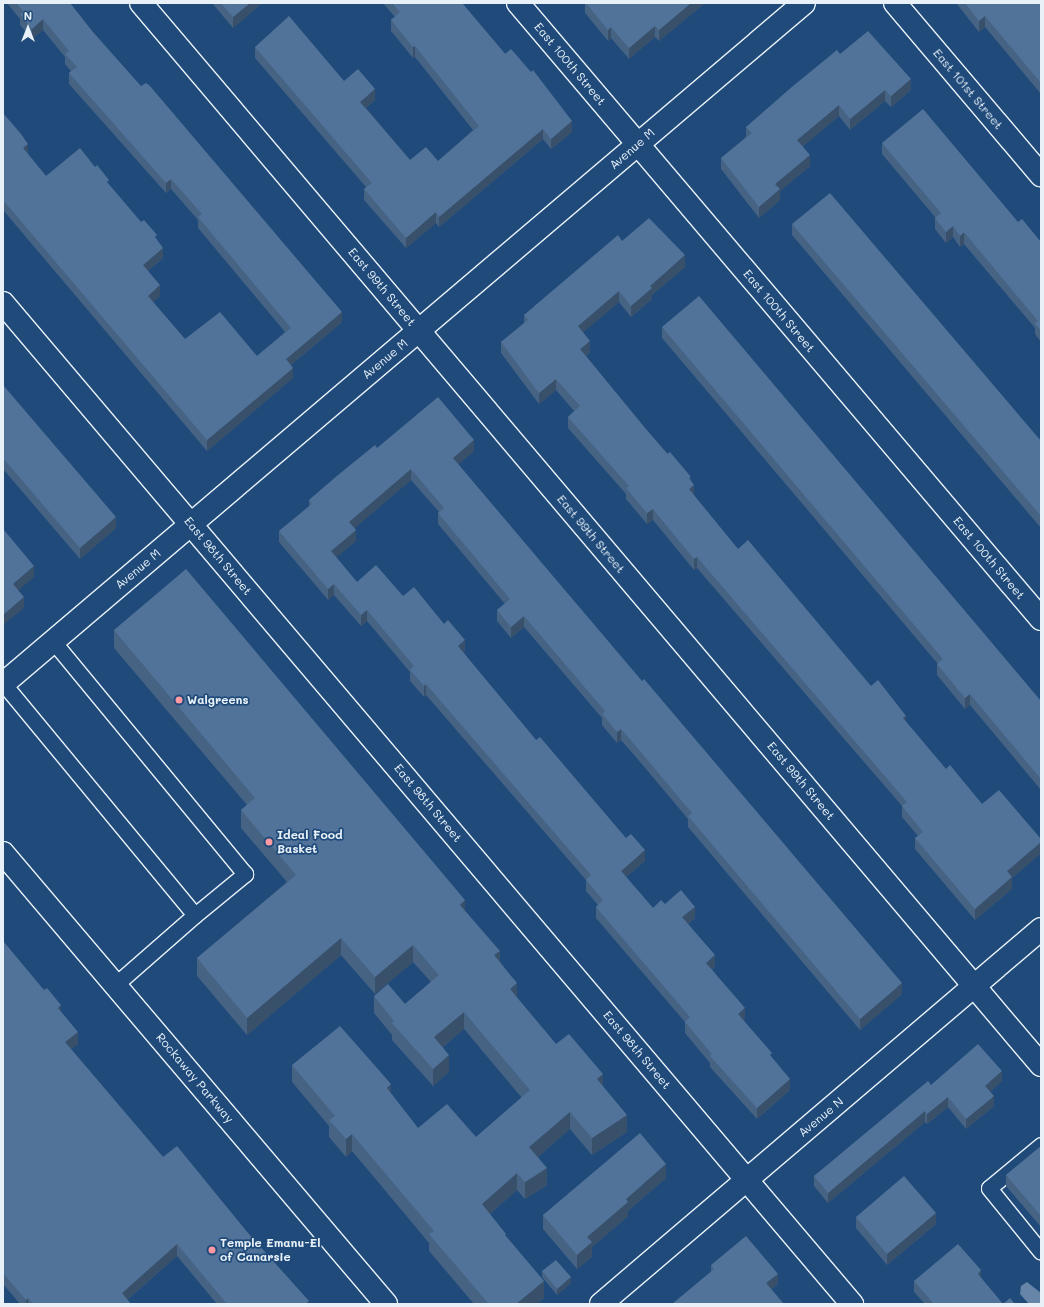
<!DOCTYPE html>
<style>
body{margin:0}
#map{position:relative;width:1044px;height:1307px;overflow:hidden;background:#1f4a7a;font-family:Mali,sans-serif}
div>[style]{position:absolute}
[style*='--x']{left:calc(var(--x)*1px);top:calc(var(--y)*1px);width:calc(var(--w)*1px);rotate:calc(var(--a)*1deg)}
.water>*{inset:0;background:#6685a7}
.roads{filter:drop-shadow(1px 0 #e8f1f8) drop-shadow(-1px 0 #e8f1f8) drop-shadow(0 1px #e8f1f8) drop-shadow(0 -1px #e8f1f8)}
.lane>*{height:15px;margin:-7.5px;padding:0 7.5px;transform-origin:7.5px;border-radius:7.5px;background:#1f4a7a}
.street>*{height:22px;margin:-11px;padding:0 11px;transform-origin:11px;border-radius:11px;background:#1f4a7a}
.secondary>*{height:22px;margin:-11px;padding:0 11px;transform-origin:11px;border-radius:11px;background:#1f4a7a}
.wall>*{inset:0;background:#466384}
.shaded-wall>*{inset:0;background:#39506b}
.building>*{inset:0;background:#517399}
.dots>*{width:11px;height:11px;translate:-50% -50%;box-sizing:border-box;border:2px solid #1f4a7a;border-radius:50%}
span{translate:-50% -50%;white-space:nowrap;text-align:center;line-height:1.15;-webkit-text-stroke:3.5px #1f4a7a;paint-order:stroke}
.street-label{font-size:12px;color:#e8f1f8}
.poi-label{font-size:12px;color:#e8f1f8;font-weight:700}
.left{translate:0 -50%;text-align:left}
.frame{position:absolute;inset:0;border:4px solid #e8f1f8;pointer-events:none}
.north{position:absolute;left:8px;top:8px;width:40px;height:40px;-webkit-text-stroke:3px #1f4a7a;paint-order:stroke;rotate:0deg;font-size:11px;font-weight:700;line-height:16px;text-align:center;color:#e8f1f8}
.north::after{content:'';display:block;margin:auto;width:14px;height:18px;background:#e8f1f8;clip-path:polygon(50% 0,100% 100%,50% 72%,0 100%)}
</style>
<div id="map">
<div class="water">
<i style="clip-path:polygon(1027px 1282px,1041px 1293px,1041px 1304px,1029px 1304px,1020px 1294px,1021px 1286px)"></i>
</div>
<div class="roads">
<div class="lane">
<i style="--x:3;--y:683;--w:301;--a:50.4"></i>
<i style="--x:195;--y:915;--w:65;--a:-39.4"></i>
<i style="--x:245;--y:874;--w:302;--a:-129.5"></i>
<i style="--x:115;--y:985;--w:106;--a:-41.2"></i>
<i style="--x:1041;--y:1145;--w:67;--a:140.4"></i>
<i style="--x:989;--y:1188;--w:82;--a:50.9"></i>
</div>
<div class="street">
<i style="--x:141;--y:3;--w:1392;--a:49.72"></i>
<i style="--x:518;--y:3;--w:808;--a:49.67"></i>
<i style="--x:895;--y:3;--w:226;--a:49.7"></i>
<i style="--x:3;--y:303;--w:1313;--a:49.7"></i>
<i style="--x:3;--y:684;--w:1051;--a:-40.37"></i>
<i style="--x:601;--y:1304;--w:578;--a:-40.44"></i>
</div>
<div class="secondary">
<i style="--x:3;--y:853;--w:592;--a:49.66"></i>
</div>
</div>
<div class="wall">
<i style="clip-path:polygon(7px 3px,70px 3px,92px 31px,342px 322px,291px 365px,293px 378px,207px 451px,3px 210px,3px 113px,28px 154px,46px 176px,109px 185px,141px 222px,157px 240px,163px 258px,148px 271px,160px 296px,153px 302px,185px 339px,257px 356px,285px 332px,198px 228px,198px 220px,171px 189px,166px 193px,69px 84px,69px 73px,71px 71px,65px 64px,65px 57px,43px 30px,32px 39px,20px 25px,20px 19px)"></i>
<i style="clip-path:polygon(212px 3px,262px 3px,233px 28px)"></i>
<i style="clip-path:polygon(383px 3px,462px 3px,572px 132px,551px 149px,543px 139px,439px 227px,436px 223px,406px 248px,364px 200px,364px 189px,366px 187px,255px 58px,255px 47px,344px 81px,375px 100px,366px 108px,410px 160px,438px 161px,473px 130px,415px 57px,413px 58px,391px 31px,391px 20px,395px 17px)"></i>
<i style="clip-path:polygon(584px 3px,705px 3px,659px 41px,655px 37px,629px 59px,611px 38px,608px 41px,585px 13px,585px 4px)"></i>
<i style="clip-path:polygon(956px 3px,1041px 3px,1041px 94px,985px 27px,979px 32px)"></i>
<i style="clip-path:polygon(840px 54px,911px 90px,891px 107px,885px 101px,850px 130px,839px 116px,803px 146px,810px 166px,780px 191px,780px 200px,759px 218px,721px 169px,721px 158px,746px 137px,746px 127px)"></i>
<i style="clip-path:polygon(882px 143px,1018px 222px,1041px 242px,1041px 342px,1035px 334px,1035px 328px,964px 244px,960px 247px,953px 237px,946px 243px,935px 229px,935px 217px,882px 154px)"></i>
<i style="clip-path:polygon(792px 224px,1041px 441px,1041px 528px,792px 235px)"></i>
<i style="clip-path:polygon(622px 241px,685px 267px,652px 295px,652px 299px,631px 317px,619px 302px,583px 332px,590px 352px,586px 356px,645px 428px,691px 480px,694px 496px,738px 549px,906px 722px,946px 769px,982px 804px,1041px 839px,1041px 853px,1012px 878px,1012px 889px,975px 920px,915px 849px,915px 838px,918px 836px,902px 817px,902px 806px,697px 568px,694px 570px,653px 520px,647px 524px,626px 499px,626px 494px,568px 428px,568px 417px,574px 411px,556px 390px,539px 404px,501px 353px,501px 342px,524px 323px,524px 315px)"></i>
<i style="clip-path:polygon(662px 327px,1041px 701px,1041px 790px,970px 705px,965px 709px,937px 675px,937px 664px,938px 664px,662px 338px)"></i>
<i style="clip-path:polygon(3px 385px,116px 528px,80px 559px,3px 469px)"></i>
<i style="clip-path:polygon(377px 448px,474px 451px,458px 464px,902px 994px,860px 1030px,688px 827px,688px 819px,635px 756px,621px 740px,617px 743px,602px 725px,602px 718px,524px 627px,511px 638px,497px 621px,497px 610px,505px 604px,438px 524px,438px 513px,439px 512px,411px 480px,354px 528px,356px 541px,336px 557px,357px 582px,403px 596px,465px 651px,463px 653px,536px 740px,645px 861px,626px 877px,653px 908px,665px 904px,695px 918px,688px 924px,715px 966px,712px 969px,745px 1019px,743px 1020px,772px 1058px,790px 1090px,757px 1119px,710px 1067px,710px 1063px,685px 1033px,685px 1022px,596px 918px,596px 907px,598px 905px,586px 891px,586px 880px,426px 695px,424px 697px,410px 681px,410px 672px,367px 621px,361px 626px,334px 595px,328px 600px,279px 542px,279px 531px,309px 506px,309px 500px)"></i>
<i style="clip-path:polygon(114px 630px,465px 912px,500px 961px,517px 998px,556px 1044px,603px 1086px,627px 1132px,592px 1155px,570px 1129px,538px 1157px,547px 1185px,525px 1199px,517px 1190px,490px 1214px,506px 1237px,544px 1298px,537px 1304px,474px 1304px,429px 1251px,429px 1243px,352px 1151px,346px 1157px,329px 1137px,329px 1126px,292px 1082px,292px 1065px,391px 1094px,418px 1128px,476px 1137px,522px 1098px,464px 1029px,443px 1047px,449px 1072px,433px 1086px,392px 1040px,392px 1035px,374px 1013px,374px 996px,405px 1004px,431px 982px,413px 962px,375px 994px,341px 955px,247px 1035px,197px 976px,197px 958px,287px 882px,241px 828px,241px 810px,247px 805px,114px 648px)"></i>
<i style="clip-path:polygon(3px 941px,61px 1012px,78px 1044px,71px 1049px,163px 1157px,248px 1233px,309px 1304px,217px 1304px,177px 1256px,127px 1300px,131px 1304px,20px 1304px,3px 1284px)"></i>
<i style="clip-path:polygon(1002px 1081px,990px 1092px,994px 1106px,966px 1129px,948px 1107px,927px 1124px,925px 1122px,828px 1203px,814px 1186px,814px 1176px,931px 1085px)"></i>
<i style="clip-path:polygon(1041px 1146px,1041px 1227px,1006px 1186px,1006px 1175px)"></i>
<i style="clip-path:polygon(666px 1178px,628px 1211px,628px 1216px,592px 1247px,592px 1257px,577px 1269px,543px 1229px,543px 1215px)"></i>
<i style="clip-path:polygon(856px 1217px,936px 1224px,887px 1265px,856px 1228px)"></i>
<i style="clip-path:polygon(711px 1265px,778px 1284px,772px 1289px,711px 1272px)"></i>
<i style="clip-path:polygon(542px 1271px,571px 1283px,557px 1295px,542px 1277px)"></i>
<i style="clip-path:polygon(981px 1278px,1003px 1304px,925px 1304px,914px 1292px,914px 1281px)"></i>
</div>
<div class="shaded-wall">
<i style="clip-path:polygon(250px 3px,262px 3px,233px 28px,233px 17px)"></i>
<i style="clip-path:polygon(691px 3px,705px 3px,659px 41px,659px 30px)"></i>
<i style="clip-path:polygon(985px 16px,985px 27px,979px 32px,979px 21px)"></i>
<i style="clip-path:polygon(43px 19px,43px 30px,32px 39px,32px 29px)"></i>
<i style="clip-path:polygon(655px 26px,655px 37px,629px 59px,629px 48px)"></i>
<i style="clip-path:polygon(611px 27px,611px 38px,608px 41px,608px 30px)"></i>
<i style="clip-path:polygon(415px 46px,415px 57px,413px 58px,413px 47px)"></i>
<i style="clip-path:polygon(911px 79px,911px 90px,891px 107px,891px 96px)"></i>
<i style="clip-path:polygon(375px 89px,375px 100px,360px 113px,360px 102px)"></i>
<i style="clip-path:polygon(885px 90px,885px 101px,850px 130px,850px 119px)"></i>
<i style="clip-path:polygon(839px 105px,839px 116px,797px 151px,797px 140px)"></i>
<i style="clip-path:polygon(572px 121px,572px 132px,551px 149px,551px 139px)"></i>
<i style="clip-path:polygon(543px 129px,543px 139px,439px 227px,439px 217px)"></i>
<i style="clip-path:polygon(28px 144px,28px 154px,23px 148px)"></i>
<i style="clip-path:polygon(810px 155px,810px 166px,780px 191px,780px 200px,759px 218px,759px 207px,775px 184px)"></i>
<i style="clip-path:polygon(171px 179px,171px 189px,166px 193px,166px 183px)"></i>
<i style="clip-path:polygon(436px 212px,436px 223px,406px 248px,406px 238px)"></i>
<i style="clip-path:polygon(953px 226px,953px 237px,946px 243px,946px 232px)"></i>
<i style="clip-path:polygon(964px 232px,964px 244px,960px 247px,960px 236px)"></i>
<i style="clip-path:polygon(163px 248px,163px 258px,143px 275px,143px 265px)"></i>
<i style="clip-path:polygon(685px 255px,685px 267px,652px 295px,652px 299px,631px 317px,631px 306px,650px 286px)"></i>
<i style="clip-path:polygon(160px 285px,160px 296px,148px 306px,148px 296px)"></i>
<i style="clip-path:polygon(619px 291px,619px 302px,578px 337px,578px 326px)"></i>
<i style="clip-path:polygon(342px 312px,342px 322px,286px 369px,286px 359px)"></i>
<i style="clip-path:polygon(590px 341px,590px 352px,580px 360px,580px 349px)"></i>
<i style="clip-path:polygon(293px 368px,293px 378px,207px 451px,207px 440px)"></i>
<i style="clip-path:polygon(556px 379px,556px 390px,539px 404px,539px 393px)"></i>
<i style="clip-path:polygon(474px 440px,474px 451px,453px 469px,453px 458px)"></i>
<i style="clip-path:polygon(411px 469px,411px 480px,349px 533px,349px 522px)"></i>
<i style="clip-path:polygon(694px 485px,694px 496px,689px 489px)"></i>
<i style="clip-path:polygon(653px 509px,653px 520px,647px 524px,647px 513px)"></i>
<i style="clip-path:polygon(116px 517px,116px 528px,80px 559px,80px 548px)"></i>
<i style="clip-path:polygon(356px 530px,356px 541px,331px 562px,331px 551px)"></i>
<i style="clip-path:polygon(697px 557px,697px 568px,694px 570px,694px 559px)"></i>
<i style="clip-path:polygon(34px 566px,34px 577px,13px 595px,13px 584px)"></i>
<i style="clip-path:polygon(334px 584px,334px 595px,328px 600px,328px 589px)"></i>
<i style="clip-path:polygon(24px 597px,24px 608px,3px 625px,3px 615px)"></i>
<i style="clip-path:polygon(367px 610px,367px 621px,361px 626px,361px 615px)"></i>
<i style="clip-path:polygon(524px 616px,524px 627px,511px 638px,511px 627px)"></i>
<i style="clip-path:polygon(465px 640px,465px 651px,458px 657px,458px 646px)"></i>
<i style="clip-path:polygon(426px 684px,426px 695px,424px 697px,424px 686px)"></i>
<i style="clip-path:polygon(970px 694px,970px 705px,965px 709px,965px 698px)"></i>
<i style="clip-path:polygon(906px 716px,906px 727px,903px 718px)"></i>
<i style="clip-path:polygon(621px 729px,621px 740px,617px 743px,617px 732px)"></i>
<i style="clip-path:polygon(1041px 842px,1041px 853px,1012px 878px,1012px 889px,975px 920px,975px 909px,1007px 871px)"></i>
<i style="clip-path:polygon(645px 850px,645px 861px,621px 881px,621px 871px)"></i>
<i style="clip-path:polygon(465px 900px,465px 918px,460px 905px)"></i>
<i style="clip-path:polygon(695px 907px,695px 918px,682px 928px,682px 917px)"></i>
<i style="clip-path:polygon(341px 938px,341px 955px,247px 1035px,247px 1018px)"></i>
<i style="clip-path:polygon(413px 945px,413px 962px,375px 994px,375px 977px)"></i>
<i style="clip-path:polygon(500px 951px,500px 968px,494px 955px)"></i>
<i style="clip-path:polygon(715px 955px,715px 966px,706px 974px,706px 963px)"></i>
<i style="clip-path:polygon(517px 983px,517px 1000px,510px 989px)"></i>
<i style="clip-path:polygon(902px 983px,902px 994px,860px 1030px,860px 1019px)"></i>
<i style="clip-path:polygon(61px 1005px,61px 1016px,58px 1008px)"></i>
<i style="clip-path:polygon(745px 1008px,745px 1019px,738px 1025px,738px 1014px)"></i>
<i style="clip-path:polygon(464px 1012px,464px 1029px,434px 1054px,434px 1037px)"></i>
<i style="clip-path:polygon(78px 1032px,78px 1044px,65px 1054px,65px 1042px)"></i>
<i style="clip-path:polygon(449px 1055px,449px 1072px,433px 1086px,433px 1069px)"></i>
<i style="clip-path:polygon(1002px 1071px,1002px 1081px,985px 1096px,985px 1086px)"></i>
<i style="clip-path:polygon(603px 1074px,603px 1092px,597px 1079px)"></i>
<i style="clip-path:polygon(790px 1079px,790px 1090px,757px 1119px,757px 1108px)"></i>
<i style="clip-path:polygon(391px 1084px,391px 1102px,387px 1088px)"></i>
<i style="clip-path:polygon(994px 1096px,994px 1106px,966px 1129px,966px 1119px)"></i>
<i style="clip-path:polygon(948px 1097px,948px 1107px,927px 1124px,927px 1114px)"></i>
<i style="clip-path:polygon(925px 1111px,925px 1122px,828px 1203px,828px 1193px)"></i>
<i style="clip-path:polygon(570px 1112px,570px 1129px,529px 1165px,529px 1147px)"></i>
<i style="clip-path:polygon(627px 1115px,627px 1132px,592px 1155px,592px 1138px)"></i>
<i style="clip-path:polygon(352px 1134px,352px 1151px,346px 1157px,346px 1139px)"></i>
<i style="clip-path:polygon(666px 1164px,666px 1178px,628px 1211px,628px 1216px,592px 1247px,592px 1257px,577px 1269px,577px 1255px,587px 1237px,626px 1199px)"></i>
<i style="clip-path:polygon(547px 1168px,547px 1185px,525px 1199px,525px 1182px)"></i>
<i style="clip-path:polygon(517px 1173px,517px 1190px,482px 1221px,482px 1204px)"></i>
<i style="clip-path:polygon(936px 1213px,936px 1224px,887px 1265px,887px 1254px)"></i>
<i style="clip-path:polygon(177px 1244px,177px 1256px,122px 1304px,122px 1293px)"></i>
<i style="clip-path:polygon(981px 1270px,981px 1281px,978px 1274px)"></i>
<i style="clip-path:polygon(778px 1274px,778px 1284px,766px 1294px,766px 1283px)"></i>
<i style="clip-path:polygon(571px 1277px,571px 1283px,557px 1295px,557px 1289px)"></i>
<i style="clip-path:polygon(544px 1281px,544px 1298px,537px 1304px,516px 1304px)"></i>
<i style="clip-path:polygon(28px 1298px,28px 1304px,26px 1304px,26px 1300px)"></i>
</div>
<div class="building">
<i style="clip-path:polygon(16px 3px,70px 3px,92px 31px,141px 86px,146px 83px,150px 86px,342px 312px,286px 359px,293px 368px,207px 440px,3px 200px,3px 113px,21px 134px,28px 144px,23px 148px,46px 176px,80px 148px,95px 167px,97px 165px,109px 180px,107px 182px,141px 222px,144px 220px,157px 235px,155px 237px,163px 248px,143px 265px,160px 285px,148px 296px,185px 339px,220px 312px,257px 356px,291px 328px,198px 217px,202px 214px,171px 179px,166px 183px,69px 73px,77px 67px,65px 54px,69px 51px,43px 19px,32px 29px,20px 14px,24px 12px)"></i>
<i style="clip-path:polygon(221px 3px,250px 3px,233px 17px)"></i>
<i style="clip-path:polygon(392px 3px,462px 3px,505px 54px,511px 49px,531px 72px,533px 70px,572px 121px,551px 139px,543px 129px,439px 217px,436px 212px,406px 238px,364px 189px,372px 183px,255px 47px,289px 16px,344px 81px,358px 69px,375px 89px,360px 102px,410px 160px,426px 147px,438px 161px,479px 126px,415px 46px,413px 47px,391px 20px,400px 12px)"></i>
<i style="clip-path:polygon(586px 3px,691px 3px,659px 30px,655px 26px,629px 48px,611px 27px,608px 30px)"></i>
<i style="clip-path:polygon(965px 3px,1041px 3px,1041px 83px,985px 16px,979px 21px)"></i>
<i style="clip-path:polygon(868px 31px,911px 79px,891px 96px,885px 90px,850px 119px,839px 105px,797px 140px,810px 155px,775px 184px,780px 189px,759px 207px,721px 158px,752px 133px,746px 127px,793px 86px,837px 50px,840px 54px)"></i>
<i style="clip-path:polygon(923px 109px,1018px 222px,1022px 219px,1041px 242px,1041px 331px,1035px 323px,1038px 321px,964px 232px,960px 236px,953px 226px,946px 232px,935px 218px,941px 213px,882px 143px)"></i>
<i style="clip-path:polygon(830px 193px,1041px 441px,1041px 516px,792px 224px)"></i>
<i style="clip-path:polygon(649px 218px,685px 255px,650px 286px,652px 288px,631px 306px,619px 291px,578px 326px,590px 341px,580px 349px,645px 428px,667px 454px,670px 452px,691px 477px,689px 478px,694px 485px,689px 489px,738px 549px,748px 540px,871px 686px,878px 680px,906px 716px,903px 718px,946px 769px,950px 765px,982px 804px,999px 790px,1041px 839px,1041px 842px,1007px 871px,1012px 877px,975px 909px,915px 838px,923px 832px,902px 806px,907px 802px,697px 557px,694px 559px,653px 509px,647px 513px,626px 488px,629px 486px,568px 417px,580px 406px,556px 379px,539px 393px,501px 342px,528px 320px,524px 315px,618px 235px,622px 241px)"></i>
<i style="clip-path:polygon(699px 296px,1041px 701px,1041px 779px,970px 694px,965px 698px,937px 664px,943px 659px,662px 327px)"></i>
<i style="clip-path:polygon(3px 385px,116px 517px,80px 548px,3px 458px)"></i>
<i style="clip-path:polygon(438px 397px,474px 440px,453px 458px,642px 681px,644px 679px,902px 983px,860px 1019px,688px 816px,692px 813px,635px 745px,621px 729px,617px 732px,602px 714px,605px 711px,524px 616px,511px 627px,497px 610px,510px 599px,438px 513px,444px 508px,411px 469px,349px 522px,356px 530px,331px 551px,357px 582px,376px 565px,403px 596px,414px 587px,444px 624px,448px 620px,465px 640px,458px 646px,536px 740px,540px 737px,626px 838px,631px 834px,645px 850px,621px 871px,653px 908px,661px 900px,665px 904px,681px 890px,695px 907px,682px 917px,715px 955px,706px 963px,745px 1008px,738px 1014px,772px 1053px,770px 1055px,790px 1079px,757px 1108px,710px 1056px,712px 1054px,685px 1022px,690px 1017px,596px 907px,603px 900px,586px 880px,591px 875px,426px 684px,424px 686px,410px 670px,414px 666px,367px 610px,361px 615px,334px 584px,328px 589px,279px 531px,312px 504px,309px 500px,338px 475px,375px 445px,377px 448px)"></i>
<i style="clip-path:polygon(4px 530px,34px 566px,13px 584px,24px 597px,3px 615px,3px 531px)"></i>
<i style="clip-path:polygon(186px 569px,465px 900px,460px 905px,500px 951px,494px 955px,517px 983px,510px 989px,556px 1044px,569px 1034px,603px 1074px,597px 1079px,627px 1115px,592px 1138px,570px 1112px,529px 1147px,547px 1168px,525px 1182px,517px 1173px,482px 1204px,506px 1234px,505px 1235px,544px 1281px,516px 1304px,489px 1304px,429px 1234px,434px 1231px,352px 1134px,346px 1139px,329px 1120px,335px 1116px,292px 1065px,340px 1026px,391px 1084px,387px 1088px,418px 1128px,447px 1104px,476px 1137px,530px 1090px,464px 1012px,434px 1037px,449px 1055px,433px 1069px,392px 1023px,394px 1021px,374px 996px,388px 984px,405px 1004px,439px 975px,413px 945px,375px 977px,341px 938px,247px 1018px,197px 958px,296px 875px,241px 810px,255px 798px,114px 630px)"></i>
<i style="clip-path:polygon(3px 941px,44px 990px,47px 988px,61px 1005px,58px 1008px,78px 1032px,65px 1042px,163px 1157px,177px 1146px,248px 1233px,309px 1301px,305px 1304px,227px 1304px,177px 1244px,122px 1293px,131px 1304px,33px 1304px,28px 1298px,26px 1300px,3px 1273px)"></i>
<i style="clip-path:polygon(978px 1044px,1002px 1071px,985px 1086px,994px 1096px,966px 1119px,948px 1097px,927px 1114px,925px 1111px,828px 1193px,814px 1176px,928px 1081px,931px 1085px)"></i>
<i style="clip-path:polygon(640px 1133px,666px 1164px,626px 1199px,628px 1202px,587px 1237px,592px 1242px,577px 1255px,543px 1215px)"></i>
<i style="clip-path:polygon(1041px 1146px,1041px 1216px,1006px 1175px)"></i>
<i style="clip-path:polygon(904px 1176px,936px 1213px,887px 1254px,856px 1217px)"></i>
<i style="clip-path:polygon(746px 1236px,778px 1274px,766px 1283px,784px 1304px,672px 1304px,714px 1269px,711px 1265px)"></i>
<i style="clip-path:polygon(958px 1244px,981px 1270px,978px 1274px,1003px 1304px,934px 1304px,914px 1281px)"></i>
<i style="clip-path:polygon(556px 1260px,571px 1277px,557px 1289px,542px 1271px)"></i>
<i style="clip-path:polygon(1010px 1298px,1015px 1304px,1003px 1304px)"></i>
</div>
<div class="dots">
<i style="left:179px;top:700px;background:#ff9aa2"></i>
<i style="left:269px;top:842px;background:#ff9aa2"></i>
<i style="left:212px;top:1250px;background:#ff9aa2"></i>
</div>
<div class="street-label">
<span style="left:570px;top:64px;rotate:50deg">East 100th Street</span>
<span style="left:968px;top:89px;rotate:50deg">East 101st Street</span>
<span style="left:632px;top:149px;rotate:-41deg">Avenue M</span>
<span style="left:382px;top:287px;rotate:50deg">East 99th Street</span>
<span style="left:779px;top:311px;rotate:50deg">East 100th Street</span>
<span style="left:385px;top:359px;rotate:-40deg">Avenue M</span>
<span style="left:591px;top:534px;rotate:50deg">East 99th Street</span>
<span style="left:218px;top:556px;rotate:50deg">East 98th Street</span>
<span style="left:989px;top:558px;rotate:50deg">East 100th Street</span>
<span style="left:138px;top:569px;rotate:-40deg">Avenue M</span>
<span style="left:801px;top:781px;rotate:50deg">East 99th Street</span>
<span style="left:428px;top:803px;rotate:50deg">East 98th Street</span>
<span style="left:637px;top:1050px;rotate:50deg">East 98th Street</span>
<span style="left:195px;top:1078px;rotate:50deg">Rockaway Parkway</span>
<span style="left:821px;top:1117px;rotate:-40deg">Avenue N</span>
</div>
<div class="poi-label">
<span class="left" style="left:187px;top:700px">Walgreens</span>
<span class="left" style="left:277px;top:842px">Ideal Food<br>Basket</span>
<span class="left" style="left:220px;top:1250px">Temple Emanu-El<br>of Canarsie</span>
</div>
<div class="frame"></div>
<div class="north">N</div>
</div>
